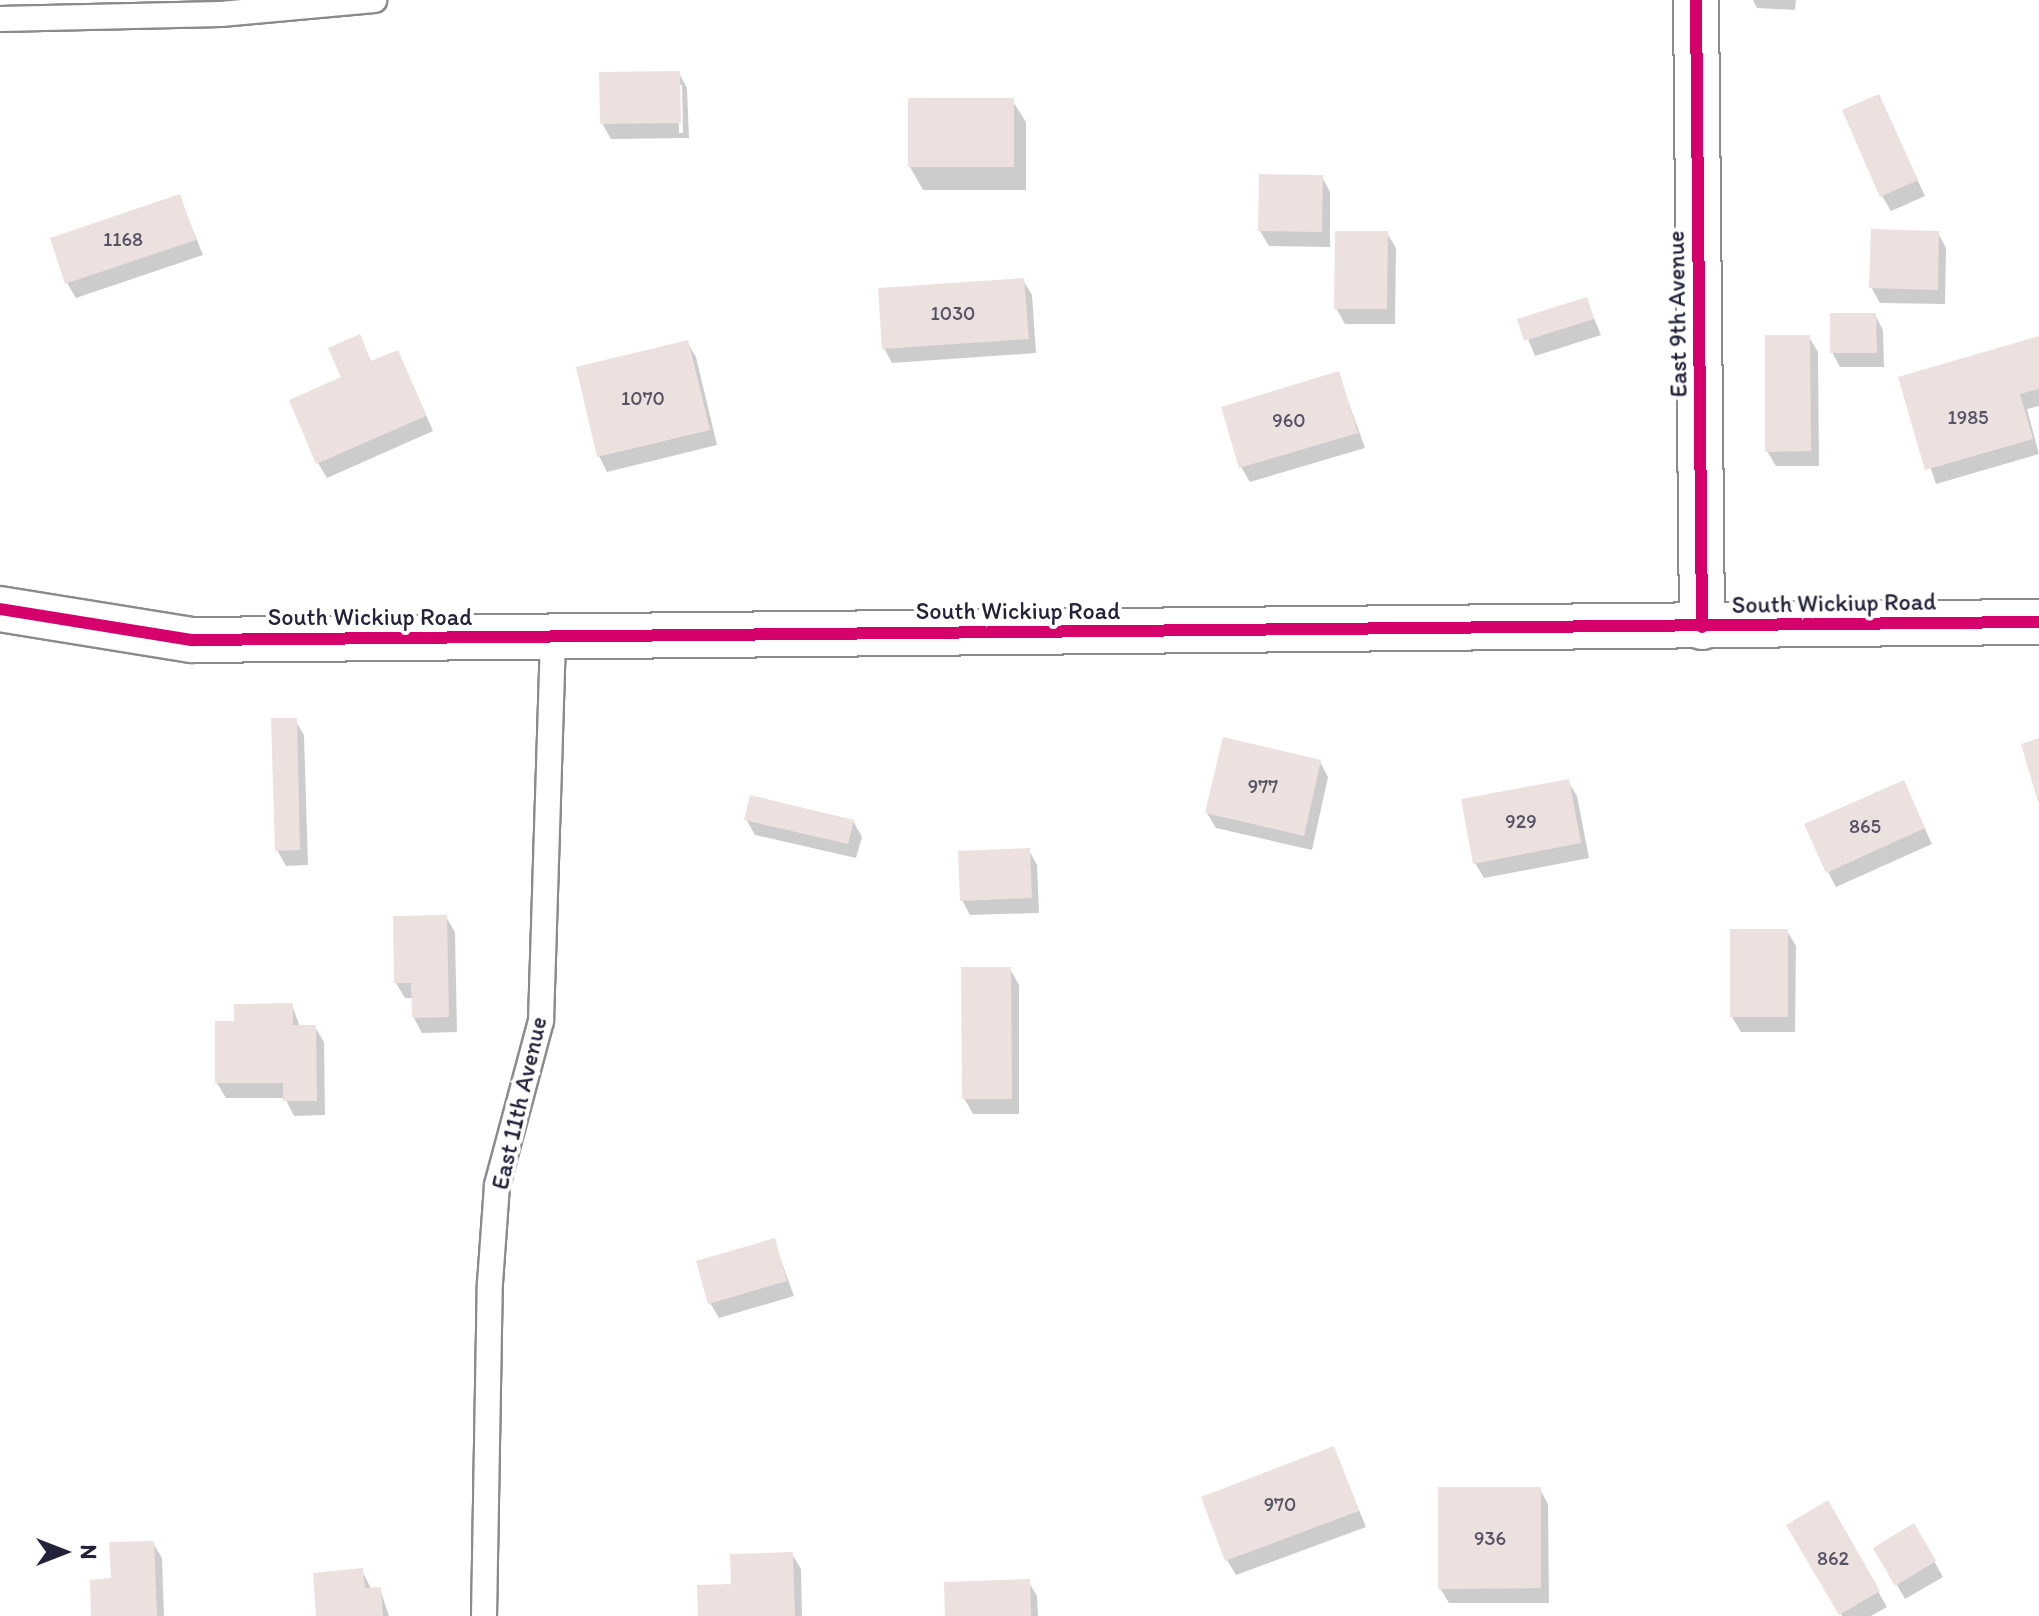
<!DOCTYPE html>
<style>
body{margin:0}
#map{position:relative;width:2039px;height:1616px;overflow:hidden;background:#fff;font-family:Itim,sans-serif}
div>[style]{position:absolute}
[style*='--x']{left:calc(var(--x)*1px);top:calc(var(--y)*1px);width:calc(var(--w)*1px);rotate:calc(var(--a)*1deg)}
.shadow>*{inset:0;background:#0003}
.building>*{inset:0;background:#ece1df}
.roads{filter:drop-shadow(2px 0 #8a8a8f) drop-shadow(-2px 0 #8a8a8f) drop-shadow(0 2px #8a8a8f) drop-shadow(0 -2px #8a8a8f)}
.lane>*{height:24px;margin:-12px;padding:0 12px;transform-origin:12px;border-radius:12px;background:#fff}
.street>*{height:44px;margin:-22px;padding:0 22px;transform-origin:22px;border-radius:22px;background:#fff}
.cycleway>*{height:12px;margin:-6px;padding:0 6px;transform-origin:6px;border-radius:6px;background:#d6006c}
span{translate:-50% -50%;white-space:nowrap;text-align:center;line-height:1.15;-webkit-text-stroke:8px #fff;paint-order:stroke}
.number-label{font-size:20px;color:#545264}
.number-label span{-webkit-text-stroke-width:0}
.street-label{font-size:24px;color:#22223b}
.north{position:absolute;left:24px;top:1512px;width:80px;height:80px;-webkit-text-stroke:6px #fff;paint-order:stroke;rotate:90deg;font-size:22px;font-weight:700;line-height:32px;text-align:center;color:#22223b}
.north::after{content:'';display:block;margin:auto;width:28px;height:36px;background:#22223b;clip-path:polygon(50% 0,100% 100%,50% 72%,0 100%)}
</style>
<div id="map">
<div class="shadow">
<i style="clip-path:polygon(1753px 0,1796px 0,1795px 10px,1757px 8px)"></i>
<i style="clip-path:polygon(evenodd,679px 73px,687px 88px,689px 138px,611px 139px,602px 123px,679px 73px,678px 85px,682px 85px,683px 133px,679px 133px,678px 85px)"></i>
<i style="clip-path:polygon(1878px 96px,1925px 196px,1891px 211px,1882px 196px)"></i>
<i style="clip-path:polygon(1012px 100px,1026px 122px,1026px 190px,923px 190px,910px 167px)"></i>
<i style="clip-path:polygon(1322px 177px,1330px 192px,1330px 247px,1269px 246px,1260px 231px)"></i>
<i style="clip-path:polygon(179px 196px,203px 255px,76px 298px,67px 283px)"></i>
<i style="clip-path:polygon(1387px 233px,1396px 248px,1395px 324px,1345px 324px,1336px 308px)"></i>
<i style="clip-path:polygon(1938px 233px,1946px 248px,1945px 304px,1880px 303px,1871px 287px)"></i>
<i style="clip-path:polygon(1023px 280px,1032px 295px,1036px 353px,892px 363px,884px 348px)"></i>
<i style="clip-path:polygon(1586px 299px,1601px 335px,1535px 356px,1520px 320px)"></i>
<i style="clip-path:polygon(1875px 315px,1883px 330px,1884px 367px,1840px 367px,1832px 352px)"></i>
<i style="clip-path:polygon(359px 337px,372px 363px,405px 367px,433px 431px,327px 478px,318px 463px)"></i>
<i style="clip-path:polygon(1809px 337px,1818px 352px,1819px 466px,1776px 466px,1767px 451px)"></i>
<i style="clip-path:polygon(2039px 338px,2039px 406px,2027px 409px,2039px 454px,1936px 484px,1901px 379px)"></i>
<i style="clip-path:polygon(687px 342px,696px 357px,717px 445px,607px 472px,599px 456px)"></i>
<i style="clip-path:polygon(1338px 373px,1365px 448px,1250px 482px,1241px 467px)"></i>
<i style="clip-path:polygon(295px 720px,304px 735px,308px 865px,286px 866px,277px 850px)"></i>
<i style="clip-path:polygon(1320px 762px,1328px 777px,1312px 850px,1216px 828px,1207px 813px)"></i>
<i style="clip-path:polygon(1568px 781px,1577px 796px,1589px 858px,1484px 878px,1475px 863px)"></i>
<i style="clip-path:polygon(1903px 782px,1932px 844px,1836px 887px,1828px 872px)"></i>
<i style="clip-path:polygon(746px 819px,853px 821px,862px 837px,856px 858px,755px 835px)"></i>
<i style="clip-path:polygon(1029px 850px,1037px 865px,1039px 913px,970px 915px,962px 900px)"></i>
<i style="clip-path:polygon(446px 917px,455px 932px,457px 1032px,422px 1033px,414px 1018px,413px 998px,405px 998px,396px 983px)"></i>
<i style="clip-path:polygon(1787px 931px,1796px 946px,1795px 1032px,1741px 1032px,1732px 1017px)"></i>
<i style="clip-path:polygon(1010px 969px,1019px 985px,1019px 1114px,973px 1114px,964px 1098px)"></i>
<i style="clip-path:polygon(292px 1005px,300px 1027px,315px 1027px,324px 1042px,325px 1115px,294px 1116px,285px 1098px,226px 1098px,217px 1083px,236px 1023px)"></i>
<i style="clip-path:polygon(774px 1241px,794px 1296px,719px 1318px,710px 1303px)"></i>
<i style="clip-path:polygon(1334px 1449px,1366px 1527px,1236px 1575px,1227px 1560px)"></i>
<i style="clip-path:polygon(1540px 1489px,1548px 1504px,1549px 1603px,1449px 1603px,1440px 1588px)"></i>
<i style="clip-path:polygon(1827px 1503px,1887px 1607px,1871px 1616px,1842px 1616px,1789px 1525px)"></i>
<i style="clip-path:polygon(1914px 1526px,1943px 1577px,1905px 1599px,1876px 1548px)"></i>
<i style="clip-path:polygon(153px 1543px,162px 1558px,164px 1616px,93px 1616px,113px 1580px)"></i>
<i style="clip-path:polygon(792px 1554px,801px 1569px,802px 1616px,700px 1616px,733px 1586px)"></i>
<i style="clip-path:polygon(362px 1570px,371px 1589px,380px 1589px,389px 1616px,318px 1616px)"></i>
<i style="clip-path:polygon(1028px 1581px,1037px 1596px,1038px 1616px,947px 1616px)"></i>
</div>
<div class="building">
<i style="clip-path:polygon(680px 71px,681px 123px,600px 124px,599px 72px)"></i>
<i style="clip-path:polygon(1879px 94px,1918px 180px,1880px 197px,1842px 110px)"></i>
<i style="clip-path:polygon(908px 98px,1014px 98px,1014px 167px,908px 167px)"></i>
<i style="clip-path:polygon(1259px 174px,1323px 175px,1322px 232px,1258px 231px)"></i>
<i style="clip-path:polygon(180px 194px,196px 240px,65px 284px,50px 238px)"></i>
<i style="clip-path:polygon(1871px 229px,1939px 231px,1938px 290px,1869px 288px)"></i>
<i style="clip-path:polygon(1335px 231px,1388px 231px,1387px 309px,1334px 309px)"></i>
<i style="clip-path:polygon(1024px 278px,1029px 339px,882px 349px,878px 288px)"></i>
<i style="clip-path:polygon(1587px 297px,1594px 319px,1524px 341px,1517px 319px)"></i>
<i style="clip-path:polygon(1830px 313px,1876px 313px,1877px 353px,1830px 353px)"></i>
<i style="clip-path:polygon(360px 334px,371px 361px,398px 350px,426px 416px,316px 464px,289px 400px,341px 377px,328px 348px)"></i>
<i style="clip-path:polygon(1765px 335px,1810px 335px,1811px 451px,1765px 452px)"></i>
<i style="clip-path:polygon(2039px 336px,2039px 389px,2020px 394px,2033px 439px,1925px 470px,1898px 377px)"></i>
<i style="clip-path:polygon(688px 340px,710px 430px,597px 457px,576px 367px)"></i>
<i style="clip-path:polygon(1339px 371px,1358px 433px,1239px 468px,1221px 407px)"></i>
<i style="clip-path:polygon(271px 718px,297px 718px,300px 850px,275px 851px)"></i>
<i style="clip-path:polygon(1223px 737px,1321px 760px,1304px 836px,1205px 813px)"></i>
<i style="clip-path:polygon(2039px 738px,2039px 802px,2038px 802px,2021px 744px)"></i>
<i style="clip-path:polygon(1569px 779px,1581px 843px,1473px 864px,1461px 799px)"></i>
<i style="clip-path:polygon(1904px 780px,1925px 828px,1826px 873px,1804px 824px)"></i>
<i style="clip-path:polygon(750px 795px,854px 820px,848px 844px,744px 820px)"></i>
<i style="clip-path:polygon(1030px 848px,1032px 898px,960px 901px,958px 851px)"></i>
<i style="clip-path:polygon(447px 915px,449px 1017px,412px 1018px,411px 983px,394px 983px,393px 916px)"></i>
<i style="clip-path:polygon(1730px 929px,1788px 929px,1788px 1017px,1730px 1017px)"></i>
<i style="clip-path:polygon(961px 967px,1011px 967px,1012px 1099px,962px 1099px)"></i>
<i style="clip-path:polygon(293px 1003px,293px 1025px,316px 1025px,317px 1101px,283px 1101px,283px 1083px,215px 1083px,215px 1021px,234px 1021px,234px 1004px)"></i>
<i style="clip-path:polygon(775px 1238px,787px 1281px,708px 1304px,696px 1261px)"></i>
<i style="clip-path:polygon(1334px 1446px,1359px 1511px,1225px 1561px,1201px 1497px)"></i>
<i style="clip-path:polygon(1438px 1487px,1541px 1487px,1541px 1588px,1438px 1589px)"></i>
<i style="clip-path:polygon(1828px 1500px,1880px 1591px,1839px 1615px,1786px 1525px)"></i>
<i style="clip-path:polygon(1914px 1523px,1936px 1561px,1895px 1586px,1873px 1548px)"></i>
<i style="clip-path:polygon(154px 1541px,157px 1616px,91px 1616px,90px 1580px,111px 1578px,109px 1542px)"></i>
<i style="clip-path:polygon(793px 1552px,795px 1616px,698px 1616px,697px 1585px,731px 1584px,730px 1554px)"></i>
<i style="clip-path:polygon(363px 1568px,365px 1588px,381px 1587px,383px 1616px,316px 1616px,313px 1573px)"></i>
<i style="clip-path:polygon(1030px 1579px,1031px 1616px,945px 1616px,944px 1582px)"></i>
</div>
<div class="roads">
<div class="lane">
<i style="--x:0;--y:19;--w:221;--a:-1.3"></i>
<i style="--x:221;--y:14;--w:154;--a:-5.2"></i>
<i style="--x:484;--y:1616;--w:333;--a:-89"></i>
<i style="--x:490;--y:1283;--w:98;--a:-85.9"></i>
<i style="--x:497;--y:1185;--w:170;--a:-75"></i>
<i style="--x:541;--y:1021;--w:383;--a:-88.2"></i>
</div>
<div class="street">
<i style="--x:1696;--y:0;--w:627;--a:89.45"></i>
<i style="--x:0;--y:609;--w:194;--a:9.2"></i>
<i style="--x:192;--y:640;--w:1847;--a:-0.56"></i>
</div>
</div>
<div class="cycleway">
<i style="--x:1696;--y:0;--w:627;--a:89.45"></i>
<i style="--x:0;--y:609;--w:194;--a:9.2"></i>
<i style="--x:192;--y:640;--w:1847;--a:-0.56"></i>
</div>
<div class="number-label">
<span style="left:123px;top:239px">1168</span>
<span style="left:953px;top:313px">1030</span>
<span style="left:643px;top:398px">1070</span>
<span style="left:1968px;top:417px">1985</span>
<span style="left:1289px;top:420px">960</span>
<span style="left:1263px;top:786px">977</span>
<span style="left:1521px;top:821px">929</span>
<span style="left:1865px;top:826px">865</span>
<span style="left:1280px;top:1504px">970</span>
<span style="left:1490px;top:1538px">936</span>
<span style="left:1833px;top:1558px">862</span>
</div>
<div class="street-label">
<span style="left:1677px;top:314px;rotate:-91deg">East 9th Avenue</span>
<span style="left:1834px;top:603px;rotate:-1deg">South Wickiup Road</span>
<span style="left:1018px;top:611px">South Wickiup Road</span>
<span style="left:370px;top:617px">South Wickiup Road</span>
<span style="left:519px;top:1103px;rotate:-77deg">East 11th Avenue</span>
</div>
<div class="north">N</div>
</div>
